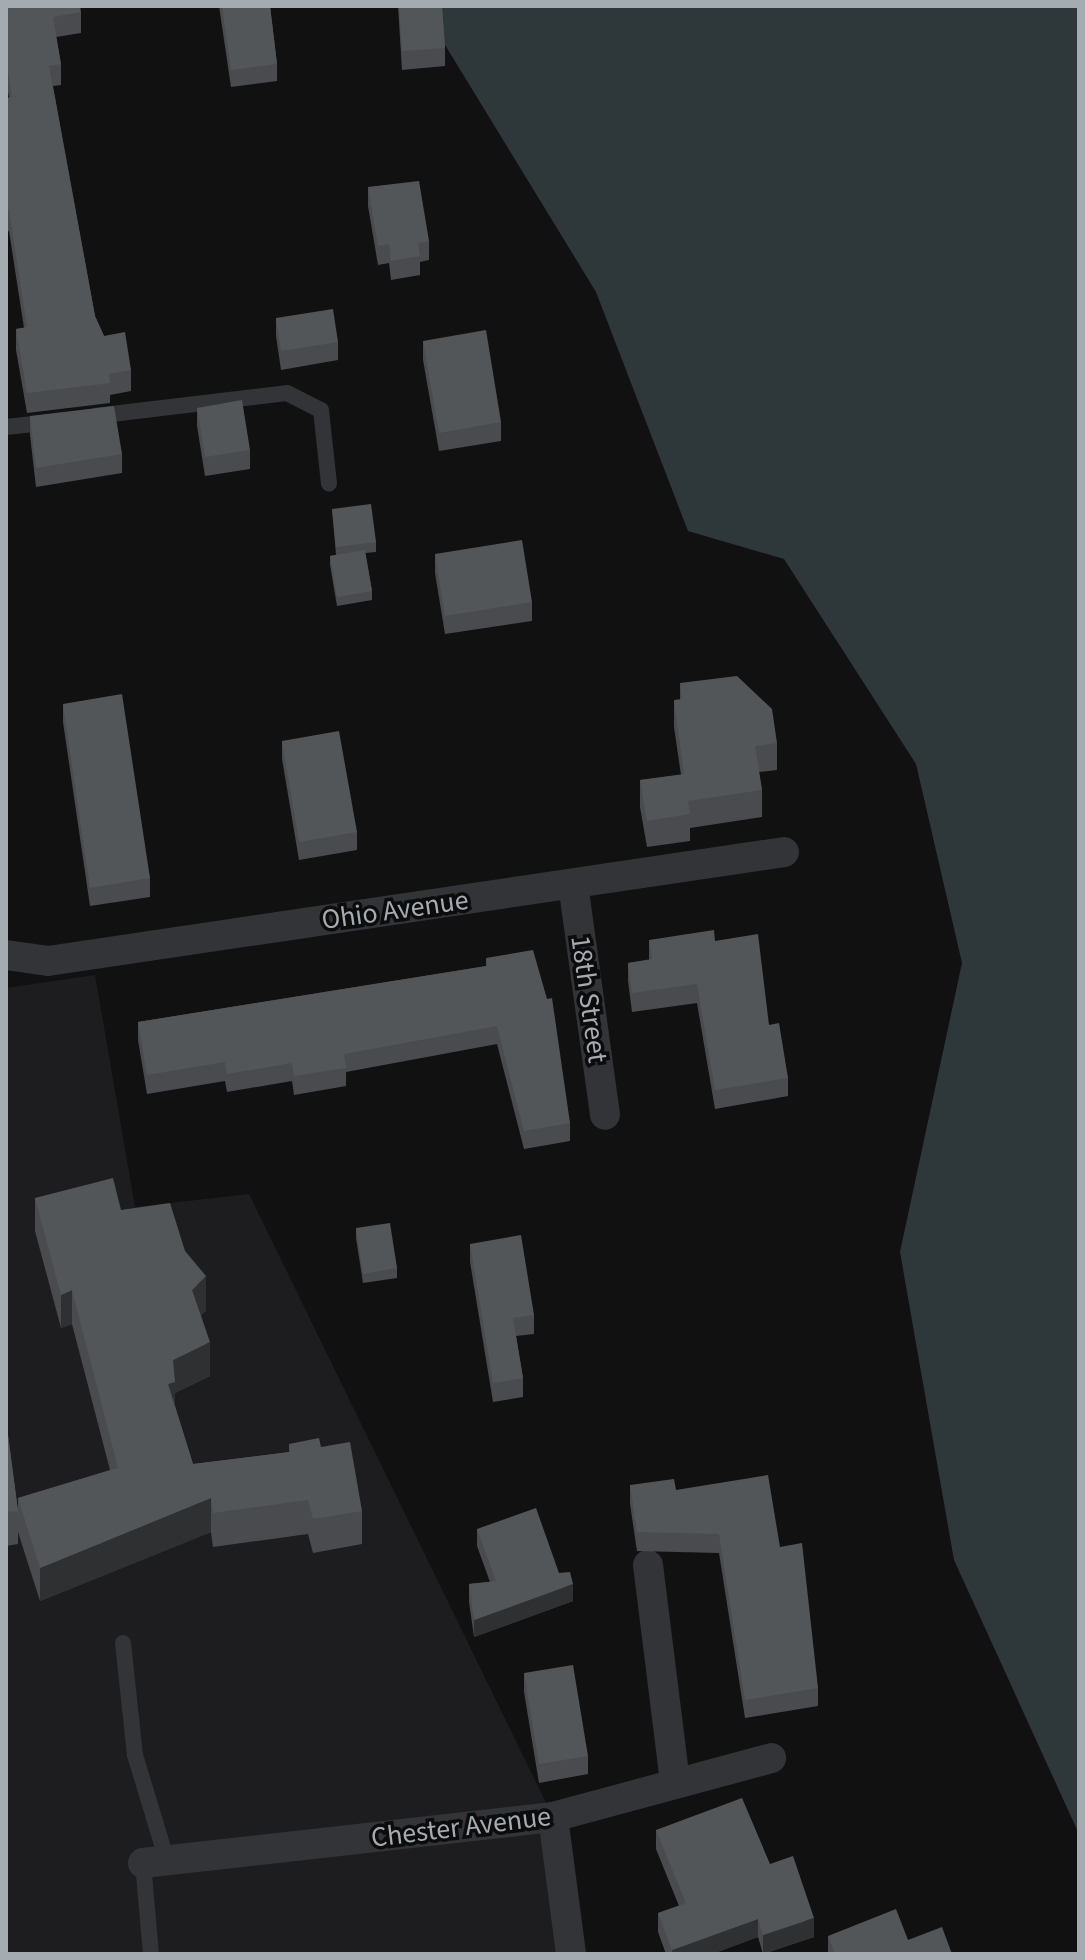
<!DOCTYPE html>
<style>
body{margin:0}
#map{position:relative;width:1085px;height:1960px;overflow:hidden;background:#111112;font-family:"Source Sans 3",sans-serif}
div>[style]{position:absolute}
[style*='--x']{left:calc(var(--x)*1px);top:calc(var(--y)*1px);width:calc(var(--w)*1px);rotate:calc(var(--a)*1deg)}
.built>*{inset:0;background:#1d1d1f}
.water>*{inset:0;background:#2e383b}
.service>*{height:16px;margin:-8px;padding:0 8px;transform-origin:8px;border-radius:8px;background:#323437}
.minor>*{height:30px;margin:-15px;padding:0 15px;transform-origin:15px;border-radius:15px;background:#323437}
.wall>*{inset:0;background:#4a4b4e}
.shaded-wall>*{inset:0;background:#2f3032}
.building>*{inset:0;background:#535659}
span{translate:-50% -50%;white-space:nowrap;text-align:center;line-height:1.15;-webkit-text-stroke:7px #0c0c0d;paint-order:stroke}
.street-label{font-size:28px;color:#a4abb1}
.frame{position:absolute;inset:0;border:8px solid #a4abb1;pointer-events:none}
</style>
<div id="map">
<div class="built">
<i style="clip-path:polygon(95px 975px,135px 1207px,249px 1194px,553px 1817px,571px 1954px,6px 1954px,6px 988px)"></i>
</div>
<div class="water">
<i style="clip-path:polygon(440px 6px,1079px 6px,1079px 1834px,954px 1560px,900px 1252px,962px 963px,916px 764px,784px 559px,688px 531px,596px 292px,442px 40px)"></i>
</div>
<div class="service">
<i style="--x:95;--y:416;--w:193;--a:-6.8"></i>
<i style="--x:287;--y:393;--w:38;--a:27"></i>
<i style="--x:321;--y:410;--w:74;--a:83.8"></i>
<i style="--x:6;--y:427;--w:46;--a:-6.2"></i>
<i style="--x:123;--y:1643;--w:113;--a:83.9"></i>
<i style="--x:135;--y:1755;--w:111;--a:73.2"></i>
<i style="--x:143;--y:1863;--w:91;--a:85"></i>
</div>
<div class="minor">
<i style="--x:573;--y:884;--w:233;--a:82.1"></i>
<i style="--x:6;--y:955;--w:42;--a:8.1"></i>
<i style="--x:48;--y:961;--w:744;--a:-8.42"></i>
<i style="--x:648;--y:1565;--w:219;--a:82.9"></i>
<i style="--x:553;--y:1817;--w:138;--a:82.5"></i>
<i style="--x:143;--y:1863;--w:413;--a:-6.4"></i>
<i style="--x:553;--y:1817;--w:226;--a:-15.1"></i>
</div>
<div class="wall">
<i style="clip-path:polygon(6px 6px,81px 12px,81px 33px,56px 37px,61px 64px,61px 85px,53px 86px,95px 316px,104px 336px,131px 370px,131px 391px,110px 395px,110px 403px,27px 413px,16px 350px,16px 329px,24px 328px,9px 231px,6px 232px,6px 98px,9px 98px,6px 79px)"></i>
<i style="clip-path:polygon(219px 6px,270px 6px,277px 64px,277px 81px,231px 87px)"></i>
<i style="clip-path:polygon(398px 6px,442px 6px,445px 48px,445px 66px,402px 70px)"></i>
<i style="clip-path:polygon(368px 187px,429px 241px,429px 260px,420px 262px,420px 275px,391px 280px,389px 263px,378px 265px,368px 206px)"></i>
<i style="clip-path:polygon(276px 318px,338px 342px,338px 360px,281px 370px,276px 336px)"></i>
<i style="clip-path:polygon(423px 341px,501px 422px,501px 441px,439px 451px,423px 360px)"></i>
<i style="clip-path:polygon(197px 408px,250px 450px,250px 469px,205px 476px,197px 426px)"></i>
<i style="clip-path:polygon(30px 416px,122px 454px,122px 473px,36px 487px,30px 435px)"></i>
<i style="clip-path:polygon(332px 509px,376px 542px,376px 552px,365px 553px,372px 591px,372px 600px,337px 606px,330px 565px,330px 556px,336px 555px)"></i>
<i style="clip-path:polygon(435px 554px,532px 602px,532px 621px,445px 634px,435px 573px)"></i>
<i style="clip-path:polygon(680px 683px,777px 743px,777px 770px,759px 772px,762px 790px,762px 817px,690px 828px,690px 841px,647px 847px,640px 807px,640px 780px,681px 775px,674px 727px,674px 700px,680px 700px)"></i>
<i style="clip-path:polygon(63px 704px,150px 878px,150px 897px,90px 906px,63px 722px)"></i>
<i style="clip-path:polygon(282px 741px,357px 832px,357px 850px,299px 860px,282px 759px)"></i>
<i style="clip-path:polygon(649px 940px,715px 941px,769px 1025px,788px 1078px,788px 1096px,715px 1109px,697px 1003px,632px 1012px,628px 981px,628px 963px,649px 960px)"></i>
<i style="clip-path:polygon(486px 958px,570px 1123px,570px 1141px,524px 1149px,497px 1044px,346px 1072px,346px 1086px,294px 1095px,292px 1081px,227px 1092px,225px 1081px,147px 1094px,138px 1040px,138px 1022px,486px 966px)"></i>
<i style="clip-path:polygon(35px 1198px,121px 1210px,185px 1251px,206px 1310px,201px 1315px,210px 1376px,175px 1393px,175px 1406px,193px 1464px,289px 1452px,289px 1444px,321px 1447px,362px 1511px,362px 1544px,313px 1553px,308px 1534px,213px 1547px,211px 1532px,40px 1601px,18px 1532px,18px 1544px,6px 1546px,6px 1420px,18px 1511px,18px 1498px,110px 1470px,72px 1324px,61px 1328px,35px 1231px)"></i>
<i style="clip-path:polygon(356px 1228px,397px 1268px,397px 1278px,363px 1283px,356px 1238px)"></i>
<i style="clip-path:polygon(470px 1244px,534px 1315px,534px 1334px,516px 1336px,523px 1378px,523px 1397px,493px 1402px,470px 1262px)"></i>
<i style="clip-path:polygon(630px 1485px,676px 1490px,780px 1547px,818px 1688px,818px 1706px,745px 1718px,719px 1553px,637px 1551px,630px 1504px)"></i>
<i style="clip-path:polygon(477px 1529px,559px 1573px,573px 1601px,474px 1637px,469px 1602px,469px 1584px,490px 1582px,477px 1546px)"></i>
<i style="clip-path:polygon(524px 1673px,588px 1756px,588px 1774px,539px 1783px,524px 1692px)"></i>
<i style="clip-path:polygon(656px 1830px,770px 1864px,814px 1937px,763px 1954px,758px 1937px,712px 1954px,666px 1954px,658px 1932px,658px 1913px,679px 1906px,656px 1849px)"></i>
<i style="clip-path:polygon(828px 1936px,908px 1940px,952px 1954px,828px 1954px)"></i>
</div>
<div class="shaded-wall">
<i style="clip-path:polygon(206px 1276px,206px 1310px,192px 1324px,192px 1290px)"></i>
<i style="clip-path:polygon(72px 1290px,72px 1324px,61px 1328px,61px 1295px)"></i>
<i style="clip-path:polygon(210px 1342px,210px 1376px,175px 1393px,175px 1415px,168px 1384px,173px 1360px)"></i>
<i style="clip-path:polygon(211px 1498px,211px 1532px,40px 1601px,40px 1568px)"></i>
<i style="clip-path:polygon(573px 1584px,573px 1601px,474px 1637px,474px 1620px)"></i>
<i style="clip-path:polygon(814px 1918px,814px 1937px,763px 1954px,763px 1935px)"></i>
<i style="clip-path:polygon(758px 1919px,758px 1937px,712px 1954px,672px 1954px,672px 1950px)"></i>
</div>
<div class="building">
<i style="clip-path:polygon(6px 6px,80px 6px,81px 12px,53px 17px,61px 64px,49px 66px,95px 316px,104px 336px,125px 332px,131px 370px,109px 374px,110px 383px,27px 393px,16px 329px,27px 327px,9px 210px,6px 211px,6px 98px,12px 97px,6px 59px)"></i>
<i style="clip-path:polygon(222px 6px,270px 6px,277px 64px,231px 70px)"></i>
<i style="clip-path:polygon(399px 6px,442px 6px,445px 48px,402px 51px)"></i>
<i style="clip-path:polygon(419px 181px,429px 241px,418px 243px,420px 256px,391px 261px,389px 244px,378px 246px,368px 187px)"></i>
<i style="clip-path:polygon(333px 309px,338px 342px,281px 351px,276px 318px)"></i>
<i style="clip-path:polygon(486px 330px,501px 422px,439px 433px,423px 341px)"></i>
<i style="clip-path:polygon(242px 400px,250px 450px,205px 457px,197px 408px)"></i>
<i style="clip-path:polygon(114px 406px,122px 454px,36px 468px,30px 416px)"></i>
<i style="clip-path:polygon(371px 504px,376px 542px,336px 547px,332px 509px)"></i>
<i style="clip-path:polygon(522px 540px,532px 602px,445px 616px,435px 554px)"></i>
<i style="clip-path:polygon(365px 550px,372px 591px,337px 597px,330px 556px)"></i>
<i style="clip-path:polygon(737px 676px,772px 709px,777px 743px,755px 746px,762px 790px,688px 801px,690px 814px,647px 821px,640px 780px,684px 774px,674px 700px,682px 699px,680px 683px)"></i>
<i style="clip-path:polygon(122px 694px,150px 878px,90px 888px,63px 704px)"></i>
<i style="clip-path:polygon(339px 731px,357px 832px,299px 842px,282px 741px)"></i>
<i style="clip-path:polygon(714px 930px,715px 941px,758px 934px,769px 1025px,779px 1023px,788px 1078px,715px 1090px,697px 984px,632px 993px,628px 963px,652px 959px,649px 940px)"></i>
<i style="clip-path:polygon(533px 950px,547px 999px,552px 998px,570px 1123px,524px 1131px,497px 1026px,344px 1054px,346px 1068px,294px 1076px,292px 1063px,227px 1074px,225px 1062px,147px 1075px,138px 1022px,487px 966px,486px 958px)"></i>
<i style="clip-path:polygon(113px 1178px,121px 1210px,170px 1203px,185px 1251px,206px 1276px,192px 1290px,210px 1342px,173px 1360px,175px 1382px,168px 1384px,193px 1464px,290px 1452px,289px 1444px,319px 1438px,321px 1447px,350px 1442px,362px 1511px,313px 1519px,308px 1500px,213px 1513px,211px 1498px,40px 1568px,18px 1498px,118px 1468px,72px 1290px,61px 1295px,35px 1198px)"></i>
<i style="clip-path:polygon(390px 1223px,397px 1268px,363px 1274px,356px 1228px)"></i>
<i style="clip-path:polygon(521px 1235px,534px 1315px,513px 1318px,523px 1378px,493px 1383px,470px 1244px)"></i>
<i style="clip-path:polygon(6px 1420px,18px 1511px,6px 1512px)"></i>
<i style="clip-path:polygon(768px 1475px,780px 1547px,802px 1543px,818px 1688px,745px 1700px,719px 1534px,637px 1532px,630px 1485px,674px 1479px,676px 1490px)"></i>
<i style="clip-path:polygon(536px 1508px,559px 1573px,570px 1572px,573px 1584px,474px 1620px,469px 1584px,496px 1581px,477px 1529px)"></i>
<i style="clip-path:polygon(573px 1665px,588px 1756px,539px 1764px,524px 1673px)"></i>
<i style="clip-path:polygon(742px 1798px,770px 1864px,793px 1856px,814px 1918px,763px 1935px,758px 1919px,672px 1950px,658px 1913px,686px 1903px,656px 1830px)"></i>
<i style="clip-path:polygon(896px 1909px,908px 1940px,942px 1927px,952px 1954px,835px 1954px,828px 1936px)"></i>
</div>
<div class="street-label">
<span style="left:395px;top:910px;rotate:-8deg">Ohio Avenue</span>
<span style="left:589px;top:999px;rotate:82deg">18th Street</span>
<span style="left:461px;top:1827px;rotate:-7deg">Chester Avenue</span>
</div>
<div class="frame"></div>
</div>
